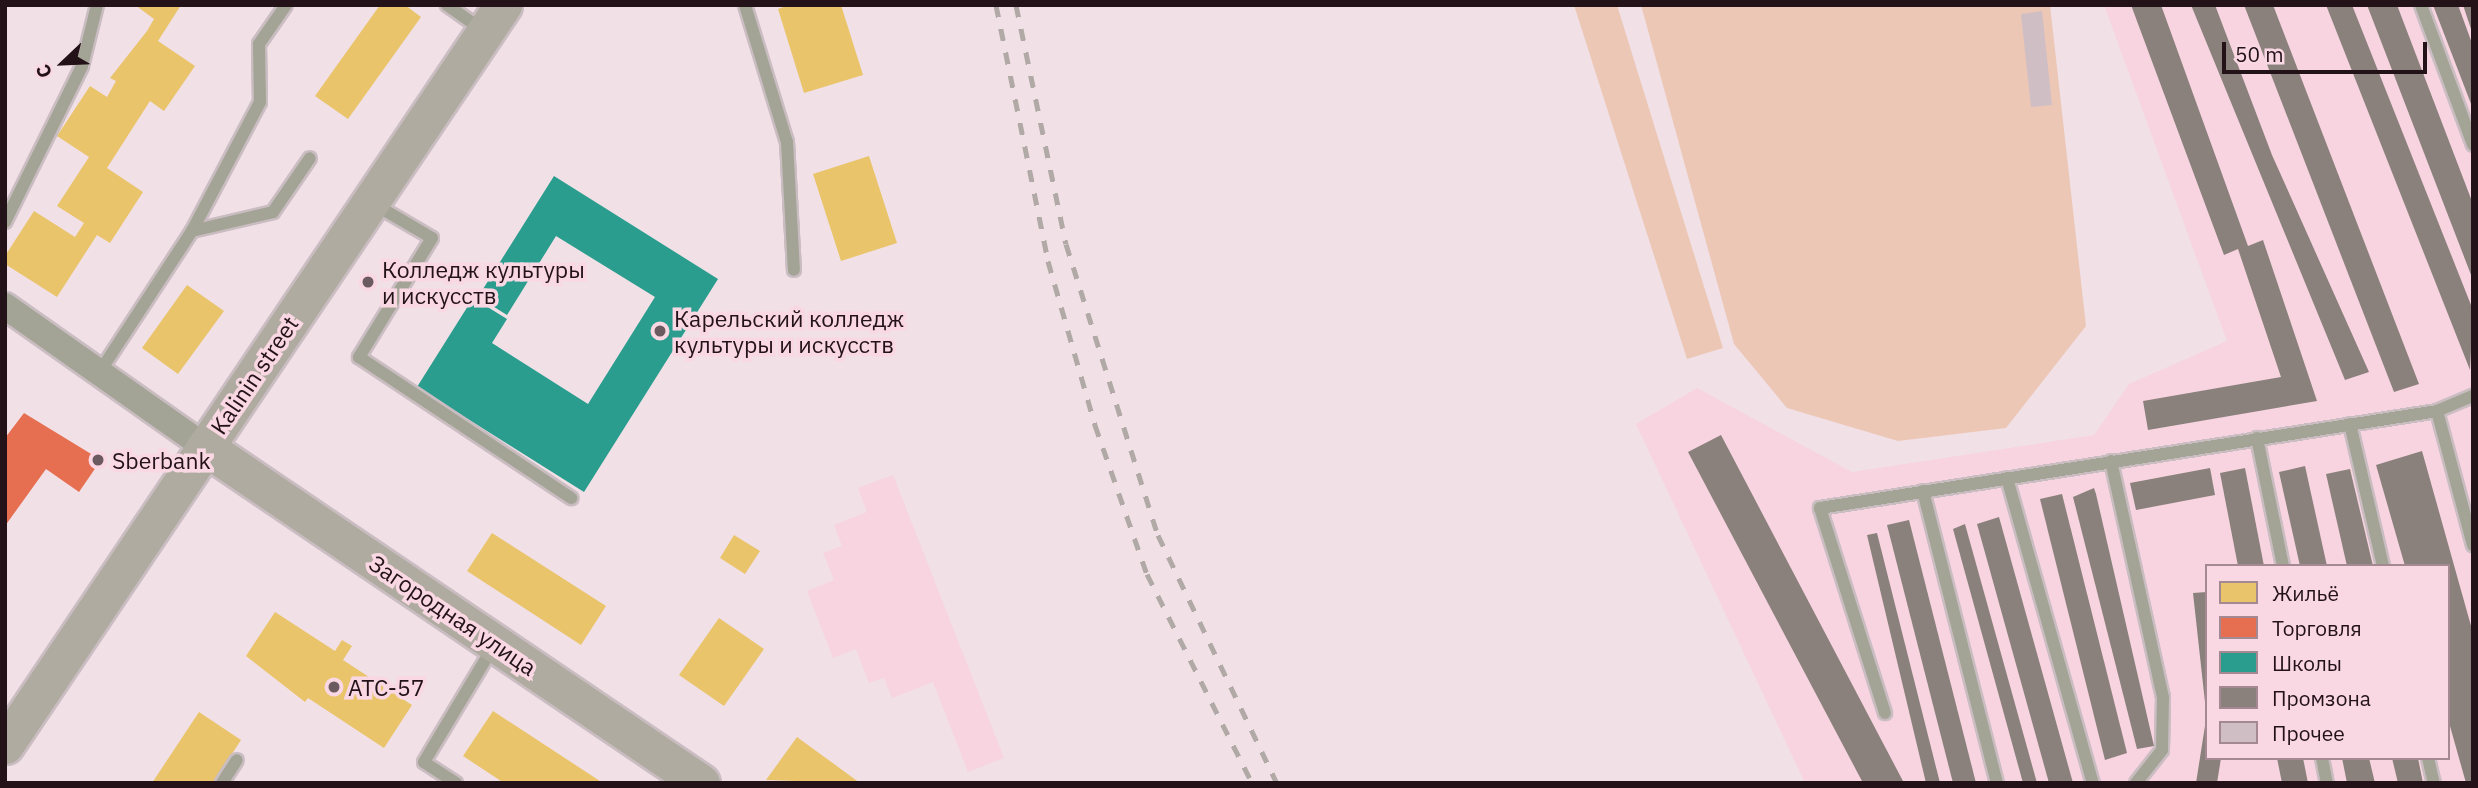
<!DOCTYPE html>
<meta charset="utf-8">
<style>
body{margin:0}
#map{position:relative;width:2478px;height:788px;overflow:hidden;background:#f1e0e6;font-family:"IBM Plex Sans",sans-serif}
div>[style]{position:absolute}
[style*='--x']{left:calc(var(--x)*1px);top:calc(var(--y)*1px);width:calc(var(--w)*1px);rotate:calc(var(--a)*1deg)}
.built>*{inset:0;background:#f7d4e0}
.green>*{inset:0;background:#ecc7b6}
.homes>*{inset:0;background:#e9c46a}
.shops>*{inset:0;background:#e76f51}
.schools>*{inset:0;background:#2a9d8f}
.industry>*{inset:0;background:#8a817c}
.building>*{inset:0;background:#d0bec5}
.roads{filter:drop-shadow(2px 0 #cabdc2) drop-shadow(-2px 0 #cabdc2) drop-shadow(0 2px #cabdc2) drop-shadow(0 -2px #cabdc2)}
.lane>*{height:12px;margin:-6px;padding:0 6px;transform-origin:6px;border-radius:6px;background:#a4a496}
.street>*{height:26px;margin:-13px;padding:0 13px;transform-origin:13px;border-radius:13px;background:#a4a496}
.secondary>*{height:37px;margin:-18.5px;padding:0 18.5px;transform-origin:18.5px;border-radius:18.5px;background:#b0aba0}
.rail>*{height:5px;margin-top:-2.5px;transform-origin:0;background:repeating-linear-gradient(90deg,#b0a9a5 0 12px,transparent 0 24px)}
.dots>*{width:19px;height:19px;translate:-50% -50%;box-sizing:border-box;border:4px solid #f9d8e4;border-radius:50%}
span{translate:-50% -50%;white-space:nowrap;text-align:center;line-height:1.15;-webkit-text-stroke:7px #f9d8e4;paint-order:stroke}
.poi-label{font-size:23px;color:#241219}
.left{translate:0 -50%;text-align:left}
.street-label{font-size:23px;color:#241219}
.frame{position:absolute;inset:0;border:7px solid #241219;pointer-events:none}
.legend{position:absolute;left:2205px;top:564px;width:245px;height:196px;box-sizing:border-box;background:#f9d8e4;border:2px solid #a48993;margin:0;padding:9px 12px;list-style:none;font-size:21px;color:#241219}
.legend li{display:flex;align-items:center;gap:14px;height:35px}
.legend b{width:35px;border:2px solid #a48993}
.north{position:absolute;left:28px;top:28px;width:70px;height:70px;-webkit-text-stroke:5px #f9d8e4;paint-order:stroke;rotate:247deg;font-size:19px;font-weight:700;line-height:28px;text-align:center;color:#241219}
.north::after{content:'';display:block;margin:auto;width:24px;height:32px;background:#241219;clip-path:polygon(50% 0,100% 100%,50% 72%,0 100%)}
.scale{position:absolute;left:2222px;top:42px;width:205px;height:32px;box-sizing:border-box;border:4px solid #241219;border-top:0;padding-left:9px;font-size:21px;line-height:24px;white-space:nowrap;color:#241219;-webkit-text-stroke:5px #f9d8e4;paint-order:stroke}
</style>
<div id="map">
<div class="built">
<i style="clip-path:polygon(evenodd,2104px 5px,2473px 5px,2473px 783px,1805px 783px,1636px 424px,1697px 388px,1852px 472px,2094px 435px,2129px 384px,2227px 341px,2104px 5px,2207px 566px,2448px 566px,2448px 758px,2207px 758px,2207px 566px)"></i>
<i style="clip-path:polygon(893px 475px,1004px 758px,968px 772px,933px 682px,892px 698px,884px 678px,869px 683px,856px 649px,833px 658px,807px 591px,834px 580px,823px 553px,842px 546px,834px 525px,867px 512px,858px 488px)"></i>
</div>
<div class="green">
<i style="clip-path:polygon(1574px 5px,1617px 5px,1723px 348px,1687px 359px)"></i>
<i style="clip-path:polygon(1641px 5px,2050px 5px,2086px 326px,2006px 428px,1898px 441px,1787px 408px,1734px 344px)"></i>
</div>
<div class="homes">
<i style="clip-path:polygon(135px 5px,181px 5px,158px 41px,195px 66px,164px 111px,150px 101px,107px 168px,143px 192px,110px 243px,97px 235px,57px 297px,5px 264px,5px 256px,34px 211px,75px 237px,84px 223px,57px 206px,89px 157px,57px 136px,90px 86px,107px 97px,116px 81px,110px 78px,147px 31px,154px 19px)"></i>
<i style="clip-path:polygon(380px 5px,405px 5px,421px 17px,348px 119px,315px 96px)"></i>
<i style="clip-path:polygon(789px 5px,841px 5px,863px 75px,804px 93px,778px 9px)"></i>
<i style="clip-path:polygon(869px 156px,897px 243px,841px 261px,813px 174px)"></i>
<i style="clip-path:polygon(187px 285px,224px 311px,178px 374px,142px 348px)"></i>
<i style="clip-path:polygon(492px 533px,606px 606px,581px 645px,467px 571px)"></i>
<i style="clip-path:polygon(734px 535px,760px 551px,745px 574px,720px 558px)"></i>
<i style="clip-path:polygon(275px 612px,335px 651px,342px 640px,352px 646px,343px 660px,412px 705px,384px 748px,308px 698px,305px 702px,246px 656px)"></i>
<i style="clip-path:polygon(719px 618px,764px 649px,724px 706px,679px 675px)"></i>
<i style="clip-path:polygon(493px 711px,603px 783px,504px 783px,463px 756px)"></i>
<i style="clip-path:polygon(199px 712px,241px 740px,213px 783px,152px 783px)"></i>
<i style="clip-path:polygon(797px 737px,860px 783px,766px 780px)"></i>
</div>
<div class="shops">
<i style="clip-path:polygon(24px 413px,101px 460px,79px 492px,46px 469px,5px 526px,5px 438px)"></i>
</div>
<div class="schools">
<i style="clip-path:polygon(554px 176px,718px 279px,584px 492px,417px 387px,473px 298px,507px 319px,492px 343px,588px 404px,655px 297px,556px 236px,507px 315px,478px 297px)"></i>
</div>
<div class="industry">
<i style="clip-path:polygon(2131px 5px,2161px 5px,2248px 246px,2263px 240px,2317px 401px,2148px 430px,2143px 401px,2281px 377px,2238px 249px,2224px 255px)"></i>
<i style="clip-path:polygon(2191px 5px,2215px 5px,2272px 155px,2369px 372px,2345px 380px)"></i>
<i style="clip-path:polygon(2244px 5px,2273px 5px,2419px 384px,2394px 392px)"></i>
<i style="clip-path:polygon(2326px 5px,2352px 5px,2473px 310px,2470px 370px)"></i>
<i style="clip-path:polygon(2367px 5px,2397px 5px,2473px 204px,2473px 280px)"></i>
<i style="clip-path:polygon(2433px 5px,2458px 5px,2473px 46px,2473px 109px)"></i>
<i style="clip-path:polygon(2463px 5px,2473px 5px,2473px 32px,2472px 32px)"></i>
<i style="clip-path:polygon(1721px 435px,1904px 783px,1863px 783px,1688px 452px)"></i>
<i style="clip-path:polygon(2422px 451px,2473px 633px,2473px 783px,2466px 783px,2448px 719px,2448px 566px,2405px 566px,2376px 465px)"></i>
<i style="clip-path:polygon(2305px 466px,2327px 566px,2300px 566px,2279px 472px)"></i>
<i style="clip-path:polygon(2210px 468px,2215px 495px,2136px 510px,2130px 483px)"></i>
<i style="clip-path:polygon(2245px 468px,2264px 566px,2238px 566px,2220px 473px)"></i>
<i style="clip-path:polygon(2350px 469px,2373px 566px,2347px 566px,2326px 474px)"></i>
<i style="clip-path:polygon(2094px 488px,2096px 494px,2154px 746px,2137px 749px,2073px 497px)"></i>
<i style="clip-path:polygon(2062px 494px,2127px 753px,2105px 760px,2040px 499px)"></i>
<i style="clip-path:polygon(1999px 517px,2073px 783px,2049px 783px,1977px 524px)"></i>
<i style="clip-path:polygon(1909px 520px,1976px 783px,1953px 783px,1887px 525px)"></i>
<i style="clip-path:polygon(1965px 524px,2037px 783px,2023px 783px,1953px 529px)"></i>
<i style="clip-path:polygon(1877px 533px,1940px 783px,1926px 783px,1867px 535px)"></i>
<i style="clip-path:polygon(2207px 592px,2207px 702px,2205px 702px,2193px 593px)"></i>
<i style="clip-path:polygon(2205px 726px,2207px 758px,2221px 758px,2217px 783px,2196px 783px)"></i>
<i style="clip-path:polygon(2277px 758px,2303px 758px,2308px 783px,2282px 783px)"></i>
<i style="clip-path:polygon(2342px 758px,2369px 758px,2375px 783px,2347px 783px)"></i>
<i style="clip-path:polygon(2392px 758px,2418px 758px,2423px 783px,2398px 783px)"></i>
</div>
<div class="building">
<i style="clip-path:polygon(2042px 11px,2052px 105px,2031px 107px,2021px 14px)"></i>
</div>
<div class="roads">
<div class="lane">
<i style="--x:447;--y:5;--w:42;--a:35.2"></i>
<i style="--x:745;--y:5;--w:143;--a:73"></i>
<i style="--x:787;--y:142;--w:128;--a:86.9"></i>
<i style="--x:2421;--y:5;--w:149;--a:69.6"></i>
<i style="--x:374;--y:204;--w:67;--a:30.4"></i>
<i style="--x:432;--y:238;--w:140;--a:121.5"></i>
<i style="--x:359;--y:357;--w:255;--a:33.6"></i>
<i style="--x:5;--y:222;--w:174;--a:-63.7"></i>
<i style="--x:82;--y:66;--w:63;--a:-76.2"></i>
<i style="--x:192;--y:231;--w:83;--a:-13.2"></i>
<i style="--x:273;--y:212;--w:65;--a:-55.6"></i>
<i style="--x:99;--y:373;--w:170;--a:-56.8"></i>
<i style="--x:192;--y:231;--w:146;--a:-62.2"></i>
<i style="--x:260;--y:102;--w:58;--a:-91"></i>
<i style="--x:259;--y:44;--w:47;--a:-55.3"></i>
<i style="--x:2437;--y:411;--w:139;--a:75"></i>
<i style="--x:2350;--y:424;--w:146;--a:76.9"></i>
<i style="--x:2257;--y:438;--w:131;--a:78.5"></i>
<i style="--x:2111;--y:461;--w:242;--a:77.6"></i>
<i style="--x:2163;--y:697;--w:53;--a:91.1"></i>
<i style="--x:2162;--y:750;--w:42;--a:128.2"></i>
<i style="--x:2007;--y:478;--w:317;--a:74.3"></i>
<i style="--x:1923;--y:491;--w:301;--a:75.8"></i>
<i style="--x:1885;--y:713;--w:215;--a:-107.6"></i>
<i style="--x:1820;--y:508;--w:625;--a:-8.93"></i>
<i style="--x:2437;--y:411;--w:39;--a:-23"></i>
<i style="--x:2322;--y:758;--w:25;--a:79"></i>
<i style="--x:2428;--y:758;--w:26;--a:77"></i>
<i style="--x:222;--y:783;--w:27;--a:-57"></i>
<i style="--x:456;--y:783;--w:38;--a:-147"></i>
<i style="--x:424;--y:762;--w:134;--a:-59"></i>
</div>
<div class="street">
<i style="--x:5;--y:306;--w:245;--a:35.2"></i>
</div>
<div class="secondary">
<i style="--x:205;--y:447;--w:599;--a:34.11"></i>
<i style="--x:5;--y:745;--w:892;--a:-56.06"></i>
</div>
</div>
<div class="rail">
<i style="--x:996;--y:5;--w:261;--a:78.5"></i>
<i style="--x:1048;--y:261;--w:171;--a:74"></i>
<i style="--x:1095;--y:425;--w:158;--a:70.8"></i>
<i style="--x:1147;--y:574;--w:234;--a:63.3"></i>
<i style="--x:1016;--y:5;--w:244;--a:78.2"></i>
<i style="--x:1066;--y:244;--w:305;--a:72.5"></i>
<i style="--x:1158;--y:535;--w:275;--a:64.4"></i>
</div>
<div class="dots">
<i style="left:368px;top:282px;background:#6c5a61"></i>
<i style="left:660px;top:331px;background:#6c5a61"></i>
<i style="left:98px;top:460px;background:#6c5a61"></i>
<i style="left:334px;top:687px;background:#6c5a61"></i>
</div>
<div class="poi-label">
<span class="left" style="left:382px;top:282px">Колледж культуры<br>и искусств</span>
<span class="left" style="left:674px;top:331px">Карельский колледж<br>культуры и искусств</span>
<span class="left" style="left:112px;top:460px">Sberbank</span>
<span class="left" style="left:348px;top:687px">АТС-57</span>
</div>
<div class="street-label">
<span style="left:254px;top:375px;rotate:-56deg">Kalinin street</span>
<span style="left:453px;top:615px;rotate:34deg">Загородная улица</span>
</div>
<div class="frame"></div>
<ul class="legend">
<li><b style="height:19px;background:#e9c46a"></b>Жильё</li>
<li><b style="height:19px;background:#e76f51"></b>Торговля</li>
<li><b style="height:19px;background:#2a9d8f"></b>Школы</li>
<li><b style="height:19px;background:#8a817c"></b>Промзона</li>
<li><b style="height:19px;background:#d0bec5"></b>Прочее</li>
</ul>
<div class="north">С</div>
<div class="scale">50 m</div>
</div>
